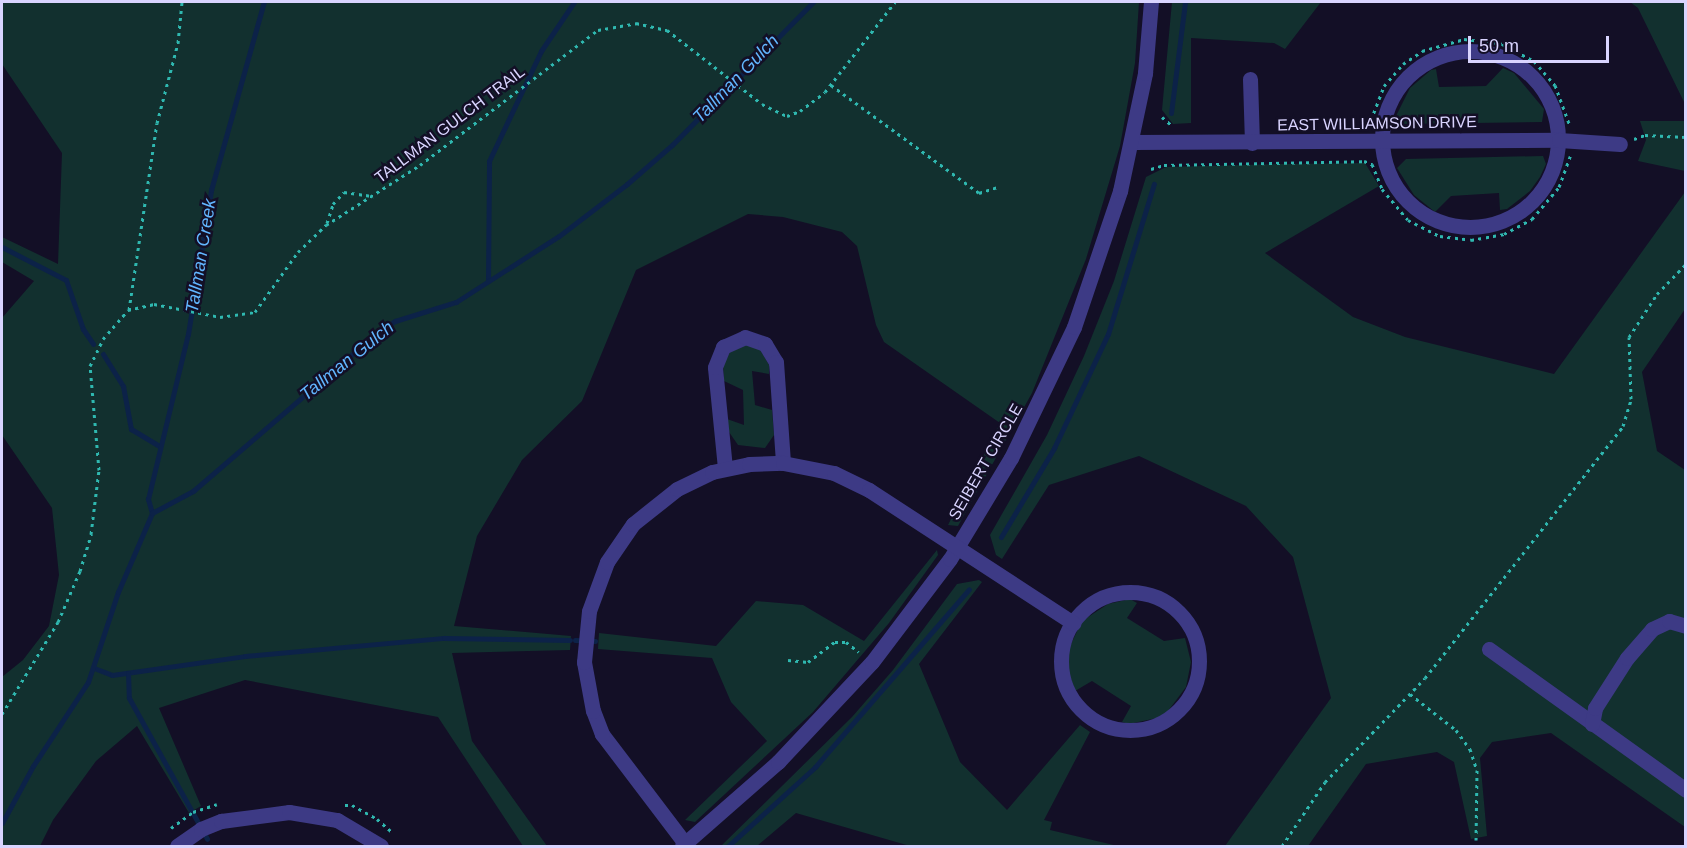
<!DOCTYPE html>
<style>
body{margin:0}
#map{position:relative;width:1687px;height:848px;overflow:hidden;background:#130f26;font-family:Arial,sans-serif}
div>[style]{position:absolute}
[style*='--x']{left:calc(var(--x)*1px);top:calc(var(--y)*1px);width:calc(var(--w)*1px);rotate:calc(var(--a)*1deg)}
.green>*{inset:0;background:#12302f}
.stream>*{height:5px;margin:-2.5px;padding:0 2.5px;transform-origin:2.5px;border-radius:2.5px;background:#0c2248}
.path>*{height:3px;margin-top:-1.5px;transform-origin:0;background:repeating-linear-gradient(90deg,#2fb8b0 0 3px,transparent 0 7.5px)}
.minor>*{height:15px;margin:-7.5px;padding:0 7.5px;transform-origin:7.5px;border-radius:7.5px;background:#3d3a85}
.minor>.ring{margin:-7.5px;padding:0;box-sizing:content-box;background:none;border:15px solid #3d3a85;border-radius:50%}
span{translate:-50% -50%;white-space:nowrap;text-align:center;line-height:1.15;-webkit-text-stroke:5px #130f26;paint-order:stroke}
.street-label{font-size:16px;color:#d9d4ff}
.water-label{font-size:18px;color:#62b6ff;font-style:italic}
.frame{position:absolute;inset:0;border:3px solid #d9d4ff;pointer-events:none}
.scale{position:absolute;left:1468px;top:36px;width:141px;height:27px;box-sizing:border-box;border:3px solid #d9d4ff;border-top:0;padding-left:8px;font-size:18px;line-height:21px;white-space:nowrap;color:#d9d4ff;-webkit-text-stroke:4px #130f26;paint-order:stroke}
</style>
<div id="map">
<div class="green">
<i style="clip-path:polygon(2px 2px,1139px 2px,1135px 63px,1120px 146px,1086px 259px,1032px 393px,958px 526px,948px 525px,1000px 423px,884px 342px,876px 325px,857px 246px,842px 232px,783px 217px,748px 214px,636px 270px,582px 401px,522px 460px,477px 536px,454px 626px,571px 636px,570px 650px,452px 653px,472px 741px,547px 846px,523px 846px,438px 717px,245px 680px,159px 708px,201px 806px,189px 813px,137px 726px,96px 761px,53px 820px,40px 846px,2px 846px,2px 677px,23px 660px,49px 626px,59px 575px,52px 508px,2px 435px,2px 318px,34px 281px,2px 262px,2px 237px,58px 264px,62px 153px,2px 64px)"></i>
<i style="clip-path:polygon(1172px 2px,1321px 2px,1285px 49px,1274px 43px,1191px 38px,1191px 123px,1173px 124px,1162px 110px)"></i>
<i style="clip-path:polygon(1630px 2px,1685px 2px,1685px 104px,1638px 8px)"></i>
<i style="clip-path:polygon(1503px 68px,1514px 73px,1544px 109px,1542px 122px,1401px 124px,1395px 118px,1410px 88px,1431px 70px,1436px 69px,1439px 87px,1486px 86px)"></i>
<i style="clip-path:polygon(1640px 121px,1685px 121px,1685px 171px,1638px 161px,1646px 140px)"></i>
<i style="clip-path:polygon(1543px 156px,1546px 164px,1540px 177px,1530px 191px,1507px 209px,1500px 210px,1499px 193px,1451px 196px,1435px 212px,1414px 195px,1397px 168px,1406px 159px)"></i>
<i style="clip-path:polygon(1283px 164px,1365px 163px,1379px 186px,1265px 253px,1353px 317px,1405px 337px,1554px 374px,1685px 192px,1685px 309px,1642px 372px,1657px 451px,1685px 470px,1685px 827px,1551px 733px,1492px 742px,1480px 758px,1487px 836px,1471px 839px,1454px 762px,1437px 752px,1366px 764px,1308px 846px,1225px 846px,1331px 698px,1293px 557px,1246px 506px,1139px 456px,1049px 485px,1002px 559px,996px 555px,990px 535px,1047px 435px,1084px 356px,1114px 281px,1146px 177px,1166px 167px)"></i>
<i style="clip-path:polygon(749px 344px,759px 347px,769px 365px,769px 374px,752px 371px,755px 405px,772px 410px,774px 435px,765px 448px,738px 445px,729px 432px,727px 419px,744px 425px,743px 390px,724px 381px,723px 365px,731px 350px)"></i>
<i style="clip-path:polygon(937px 550px,938px 555px,889px 623px,813px 712px,695px 822px,685px 820px,767px 741px,731px 702px,712px 658px,598px 649px,599px 633px,716px 646px,756px 601px,803px 605px,864px 641px)"></i>
<i style="clip-path:polygon(979px 580px,982px 582px,919px 664px,960px 762px,1007px 810px,1080px 725px,1090px 732px,1044px 820px,1052px 822px,1050px 830px,1118px 846px,910px 846px,796px 813px,757px 846px,721px 846px,852px 717px,893px 670px,957px 584px)"></i>
<i style="clip-path:polygon(1130px 599px,1137px 603px,1127px 618px,1164px 641px,1185px 638px,1191px 662px,1186px 687px,1168px 711px,1157px 718px,1129px 724px,1122px 722px,1131px 706px,1092px 681px,1075px 691px,1067px 667px,1069px 648px,1082px 621px,1108px 604px)"></i>
</div>
<div class="stream">
<i style="--x:1171;--y:113;--w:112;--a:-82.8"></i>
<i style="--x:2;--y:247;--w:72;--a:27.3"></i>
<i style="--x:66;--y:280;--w:52;--a:70.9"></i>
<i style="--x:83;--y:329;--w:18;--a:56"></i>
<i style="--x:488;--y:281;--w:120;--a:-89.5"></i>
<i style="--x:489;--y:161;--w:122;--a:-64.7"></i>
<i style="--x:541;--y:51;--w:59;--a:-56"></i>
<i style="--x:103;--y:354;--w:38;--a:58"></i>
<i style="--x:123;--y:386;--w:44;--a:79.5"></i>
<i style="--x:131;--y:429;--w:33;--a:31"></i>
<i style="--x:152;--y:513;--w:15;--a:-106"></i>
<i style="--x:148;--y:499;--w:170;--a:-76.4"></i>
<i style="--x:188;--y:334;--w:146;--a:-80.9"></i>
<i style="--x:211;--y:190;--w:195;--a:-74.3"></i>
<i style="--x:1001;--y:537;--w:104;--a:-59.2"></i>
<i style="--x:1054;--y:448;--w:126;--a:-64.7"></i>
<i style="--x:1108;--y:334;--w:157;--a:-73"></i>
<i style="--x:575;--y:640;--w:20;--a:3"></i>
<i style="--x:94;--y:668;--w:19;--a:21"></i>
<i style="--x:112;--y:675;--w:134;--a:-8.1"></i>
<i style="--x:245;--y:656;--w:200;--a:-5.2"></i>
<i style="--x:444;--y:638;--w:126;--a:0.9"></i>
<i style="--x:128;--y:673;--w:25;--a:88"></i>
<i style="--x:129;--y:698;--w:161;--a:61"></i>
<i style="--x:2;--y:823;--w:65;--a:-61.5"></i>
<i style="--x:33;--y:766;--w:100;--a:-56.8"></i>
<i style="--x:88;--y:682;--w:95;--a:-71.6"></i>
<i style="--x:118;--y:592;--w:86;--a:-66.7"></i>
<i style="--x:152;--y:513;--w:47;--a:-28.2"></i>
<i style="--x:193;--y:491;--w:245;--a:-40.7"></i>
<i style="--x:379;--y:331;--w:19;--a:-32"></i>
<i style="--x:395;--y:321;--w:64;--a:-17.3"></i>
<i style="--x:456;--y:302;--w:122;--a:-32.7"></i>
<i style="--x:559;--y:236;--w:86;--a:-37.4"></i>
<i style="--x:627;--y:184;--w:60;--a:-40.9"></i>
<i style="--x:672;--y:145;--w:201;--a:-45.4"></i>
<i style="--x:728;--y:846;--w:118;--a:-42.2"></i>
<i style="--x:815;--y:767;--w:235;--a:-49.1"></i>
</div>
<div class="path">
<i style="--x:831;--y:85;--w:183;--a:36.1"></i>
<i style="--x:979;--y:193;--w:20;--a:-18"></i>
<i style="--x:1162;--y:117;--w:11;--a:41"></i>
<i style="--x:1365;--y:123;--w:7;--a:-27"></i>
<i style="--x:1371;--y:120;--w:36;--a:-69"></i>
<i style="--x:1384;--y:86;--w:29;--a:-49"></i>
<i style="--x:1403;--y:64;--w:23;--a:-34"></i>
<i style="--x:1422;--y:51;--w:44;--a:-15.9"></i>
<i style="--x:1464;--y:39;--w:38;--a:7"></i>
<i style="--x:1502;--y:44;--w:36;--a:28"></i>
<i style="--x:1534;--y:61;--w:32;--a:49"></i>
<i style="--x:1555;--y:85;--w:44;--a:69.9"></i>
<i style="--x:1634;--y:139;--w:12;--a:-20"></i>
<i style="--x:1645;--y:135;--w:41;--a:2.8"></i>
<i style="--x:1151;--y:169;--w:14;--a:-17"></i>
<i style="--x:1164;--y:165;--w:200;--a:-1.1"></i>
<i style="--x:1364;--y:161;--w:9;--a:21"></i>
<i style="--x:1372;--y:164;--w:27;--a:68"></i>
<i style="--x:1382;--y:189;--w:40;--a:50"></i>
<i style="--x:1408;--y:220;--w:36;--a:27"></i>
<i style="--x:1440;--y:236;--w:31;--a:7"></i>
<i style="--x:1471;--y:240;--w:34;--a:-10"></i>
<i style="--x:1504;--y:234;--w:32;--a:-28"></i>
<i style="--x:1532;--y:219;--w:42;--a:-49.8"></i>
<i style="--x:1559;--y:187;--w:33;--a:-70"></i>
<i style="--x:327;--y:223;--w:20;--a:-72"></i>
<i style="--x:333;--y:204;--w:16;--a:-47"></i>
<i style="--x:344;--y:192;--w:30;--a:8"></i>
<i style="--x:129;--y:310;--w:189;--a:-81.5"></i>
<i style="--x:157;--y:123;--w:83;--a:-75.3"></i>
<i style="--x:178;--y:43;--w:41;--a:-84.4"></i>
<i style="--x:788;--y:660;--w:20;--a:6"></i>
<i style="--x:808;--y:662;--w:34;--a:-37"></i>
<i style="--x:835;--y:642;--w:11;--a:0"></i>
<i style="--x:846;--y:642;--w:16;--a:38"></i>
<i style="--x:1410;--y:694;--w:58;--a:38"></i>
<i style="--x:1456;--y:730;--w:24;--a:54"></i>
<i style="--x:1470;--y:749;--w:22;--a:72"></i>
<i style="--x:1477;--y:770;--w:70;--a:90.8"></i>
<i style="--x:2;--y:714;--w:108;--a:-58.7"></i>
<i style="--x:58;--y:622;--w:56;--a:-66.7"></i>
<i style="--x:80;--y:571;--w:39;--a:-73"></i>
<i style="--x:91;--y:534;--w:64;--a:-82.9"></i>
<i style="--x:99;--y:470;--w:104;--a:-94.9"></i>
<i style="--x:90;--y:366;--w:30;--a:-64"></i>
<i style="--x:103;--y:339;--w:38;--a:-49"></i>
<i style="--x:128;--y:310;--w:27;--a:-13"></i>
<i style="--x:154;--y:304;--w:67;--a:11.1"></i>
<i style="--x:220;--y:317;--w:35;--a:-8"></i>
<i style="--x:255;--y:312;--w:74;--a:-54.4"></i>
<i style="--x:298;--y:252;--w:39;--a:-44"></i>
<i style="--x:326;--y:225;--w:112;--a:-32.6"></i>
<i style="--x:420;--y:165;--w:223;--a:-37.2"></i>
<i style="--x:598;--y:30;--w:39;--a:-10"></i>
<i style="--x:636;--y:23;--w:32;--a:13"></i>
<i style="--x:667;--y:30;--w:120;--a:37.9"></i>
<i style="--x:762;--y:104;--w:28;--a:26"></i>
<i style="--x:787;--y:116;--w:14;--a:-21"></i>
<i style="--x:800;--y:111;--w:31;--a:-37"></i>
<i style="--x:825;--y:92;--w:114;--a:-52.1"></i>
<i style="--x:345;--y:805;--w:7;--a:0"></i>
<i style="--x:352;--y:805;--w:29;--a:29"></i>
<i style="--x:377;--y:819;--w:20;--a:41"></i>
<i style="--x:171;--y:828;--w:27;--a:-36"></i>
<i style="--x:193;--y:812;--w:25;--a:-18"></i>
<i style="--x:1282;--y:846;--w:77;--a:-56.1"></i>
<i style="--x:1325;--y:782;--w:144;--a:-46.1"></i>
<i style="--x:1425;--y:678;--w:320;--a:-51.8"></i>
<i style="--x:1623;--y:426;--w:28;--a:-73"></i>
<i style="--x:1631;--y:399;--w:62;--a:-91.8"></i>
<i style="--x:1629;--y:337;--w:51;--a:-56.9"></i>
<i style="--x:1657;--y:294;--w:42;--a:-46"></i>
</div>
<div class="minor">
<i class="ring" style="left:1382px;top:51px;width:161px;height:161px"></i>
<i style="--x:1250;--y:79;--w:64;--a:88.2"></i>
<i style="--x:1133;--y:142;--w:426;--a:-0.3"></i>
<i style="--x:1559;--y:140;--w:61;--a:3.8"></i>
<i style="--x:725;--y:468;--w:101;--a:-95.7"></i>
<i style="--x:715;--y:367;--w:22;--a:-68"></i>
<i style="--x:723;--y:347;--w:24;--a:-24"></i>
<i style="--x:745;--y:337;--w:21;--a:19"></i>
<i style="--x:765;--y:344;--w:21;--a:59"></i>
<i style="--x:776;--y:362;--w:101;--a:86"></i>
<i class="ring" style="left:1061px;top:592px;width:123px;height:123px"></i>
<i style="--x:1489;--y:649;--w:242;--a:35.6"></i>
<i style="--x:1592;--y:724;--w:16;--a:-79"></i>
<i style="--x:1595;--y:708;--w:59;--a:-57.4"></i>
<i style="--x:1627;--y:658;--w:38;--a:-49"></i>
<i style="--x:1652;--y:629;--w:19;--a:-25"></i>
<i style="--x:1669;--y:621;--w:18;--a:16"></i>
<i style="--x:177;--y:846;--w:29;--a:-35"></i>
<i style="--x:201;--y:829;--w:22;--a:-22"></i>
<i style="--x:221;--y:821;--w:69;--a:-7.5"></i>
<i style="--x:289;--y:812;--w:49;--a:9.5"></i>
<i style="--x:337;--y:820;--w:51;--a:30.6"></i>
<i style="--x:682;--y:846;--w:128;--a:-41.2"></i>
<i style="--x:778;--y:762;--w:137;--a:-46.8"></i>
<i style="--x:872;--y:662;--w:129;--a:-52.9"></i>
<i style="--x:950;--y:559;--w:118;--a:-58.9"></i>
<i style="--x:1011;--y:458;--w:145;--a:-64.3"></i>
<i style="--x:1074;--y:327;--w:144;--a:-71.3"></i>
<i style="--x:1120;--y:191;--w:121;--a:-78"></i>
<i style="--x:1145;--y:73;--w:71;--a:-85.2"></i>
<i style="--x:687;--y:846;--w:141;--a:-127.2"></i>
<i style="--x:602;--y:734;--w:25;--a:-111"></i>
<i style="--x:593;--y:711;--w:50;--a:-100.4"></i>
<i style="--x:584;--y:662;--w:51;--a:-84.4"></i>
<i style="--x:589;--y:611;--w:52;--a:-69.8"></i>
<i style="--x:607;--y:562;--w:46;--a:-55.6"></i>
<i style="--x:633;--y:524;--w:56;--a:-38.5"></i>
<i style="--x:677;--y:489;--w:39;--a:-26"></i>
<i style="--x:712;--y:472;--w:38;--a:-12"></i>
<i style="--x:749;--y:464;--w:34;--a:-2"></i>
<i style="--x:783;--y:463;--w:52;--a:11.1"></i>
<i style="--x:834;--y:473;--w:39;--a:26"></i>
<i style="--x:869;--y:490;--w:244;--a:33.1"></i>
</div>
<div class="street-label">
<span style="left:1377px;top:124px;rotate:-1deg">EAST WILLIAMSON DRIVE</span>
<span style="left:450px;top:125px;rotate:-37deg">TALLMAN GULCH TRAIL</span>
<span style="left:986px;top:462px;rotate:-60deg">SEIBERT CIRCLE</span>
</div>
<div class="water-label">
<span style="left:736px;top:79px;rotate:-46deg">Tallman Gulch</span>
<span style="left:201px;top:256px;rotate:-81deg">Tallman Creek</span>
<span style="left:347px;top:361px;rotate:-39deg">Tallman Gulch</span>
</div>
<div class="frame"></div>
<div class="scale">50 m</div>
</div>
